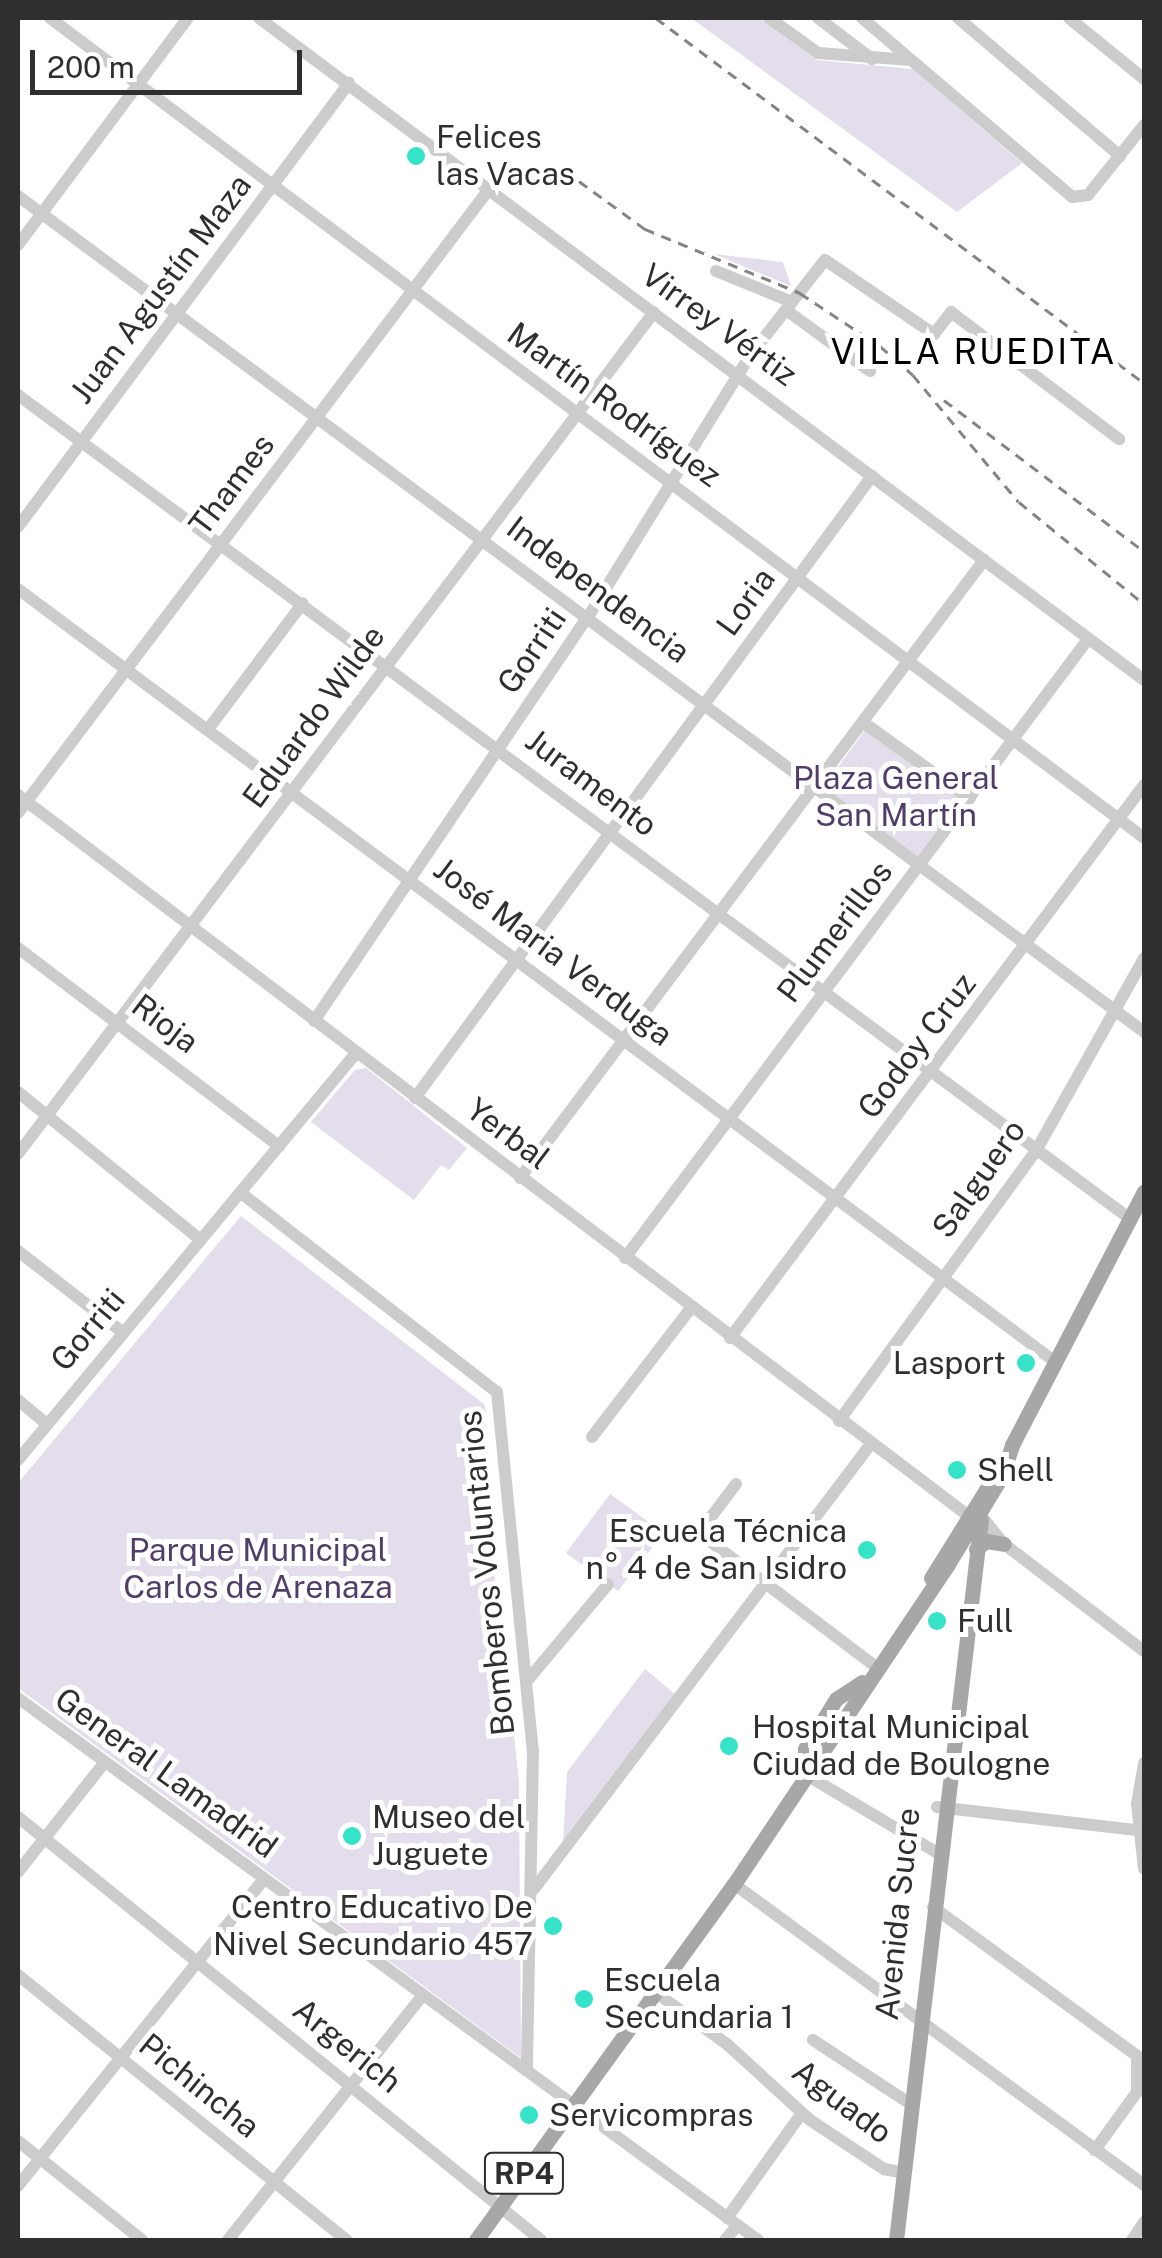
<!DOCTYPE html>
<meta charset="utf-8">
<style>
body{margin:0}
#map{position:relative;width:1162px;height:2258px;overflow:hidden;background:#fff;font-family:"Public Sans",sans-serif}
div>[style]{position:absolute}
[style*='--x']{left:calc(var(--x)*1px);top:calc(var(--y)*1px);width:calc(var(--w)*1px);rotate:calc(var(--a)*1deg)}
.green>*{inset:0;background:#e3ddec}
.minor>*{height:12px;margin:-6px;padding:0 6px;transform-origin:6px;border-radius:6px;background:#ccc}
.major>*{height:15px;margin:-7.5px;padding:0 7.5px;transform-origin:7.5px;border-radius:7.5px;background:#a7a7a7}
.rail>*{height:2.5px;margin-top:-1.25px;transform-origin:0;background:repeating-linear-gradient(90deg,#848484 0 10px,transparent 0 18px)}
.dots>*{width:28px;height:28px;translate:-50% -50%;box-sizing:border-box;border:5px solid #fff;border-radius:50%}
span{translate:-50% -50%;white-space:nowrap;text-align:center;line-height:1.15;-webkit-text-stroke:10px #fff;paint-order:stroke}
.shield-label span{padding:2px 8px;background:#fff;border:2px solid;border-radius:8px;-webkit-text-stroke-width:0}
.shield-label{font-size:30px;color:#2f2f2f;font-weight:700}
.poi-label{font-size:32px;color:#2f2f2f}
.left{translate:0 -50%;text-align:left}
.right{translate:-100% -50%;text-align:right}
.street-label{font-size:32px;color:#2f2f2f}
.park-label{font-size:32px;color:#513d6a}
.neighbourhood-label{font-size:35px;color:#000;letter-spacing:2.5px}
.frame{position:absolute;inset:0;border:20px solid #2f2f2f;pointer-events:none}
.scale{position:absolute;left:30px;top:50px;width:272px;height:45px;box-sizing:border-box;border:5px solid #2f2f2f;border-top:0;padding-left:12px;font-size:30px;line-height:35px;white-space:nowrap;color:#2f2f2f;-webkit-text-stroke:8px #fff;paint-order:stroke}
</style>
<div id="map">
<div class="green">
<i style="clip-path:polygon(691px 18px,759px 18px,817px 60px,913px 69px,1022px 163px,957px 212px)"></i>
<i style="clip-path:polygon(714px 254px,783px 262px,791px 286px,752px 270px)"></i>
<i style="clip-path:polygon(865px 730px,965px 801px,920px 860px,822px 789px)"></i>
<i style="clip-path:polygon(366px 1068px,467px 1148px,449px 1170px,441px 1165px,414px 1200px,311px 1122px,355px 1070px)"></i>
<i style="clip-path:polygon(241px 1216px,485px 1405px,501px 1695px,510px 1699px,519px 1781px,521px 2058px,18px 1688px,18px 1483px)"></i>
<i style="clip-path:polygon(610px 1494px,664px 1533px,618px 1591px,566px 1553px)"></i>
<i style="clip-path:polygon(645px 1669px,676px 1695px,563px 1843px,567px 1772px)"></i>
</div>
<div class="minor">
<i style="--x:50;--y:18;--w:1367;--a:36.85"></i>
<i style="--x:259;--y:18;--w:1105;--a:36.8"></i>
<i style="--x:769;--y:18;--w:60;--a:35.5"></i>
<i style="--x:818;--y:53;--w:93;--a:4.3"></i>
<i style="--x:818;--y:18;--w:68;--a:37.2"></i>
<i style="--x:862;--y:18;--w:276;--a:40.4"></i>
<i style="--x:1072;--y:197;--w:16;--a:-7"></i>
<i style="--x:1088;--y:195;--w:90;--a:-51.3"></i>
<i style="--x:958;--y:18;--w:213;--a:40.4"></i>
<i style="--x:1069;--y:18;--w:97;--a:39.1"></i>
<i style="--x:18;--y:196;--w:1402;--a:36.59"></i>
<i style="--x:18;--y:245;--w:284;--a:-53.2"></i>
<i style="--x:716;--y:271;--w:82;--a:22.2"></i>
<i style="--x:786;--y:310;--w:104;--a:36"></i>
<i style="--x:18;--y:395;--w:1383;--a:36.53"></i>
<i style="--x:18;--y:527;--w:554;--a:-53.3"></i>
<i style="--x:18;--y:589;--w:1292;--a:36.69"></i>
<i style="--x:864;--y:723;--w:130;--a:35.6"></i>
<i style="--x:209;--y:728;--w:156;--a:-53.1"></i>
<i style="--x:18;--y:795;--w:1190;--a:37.18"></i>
<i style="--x:18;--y:813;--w:782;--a:-52.95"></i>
<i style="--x:18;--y:948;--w:328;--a:37.2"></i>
<i style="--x:314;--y:1021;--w:488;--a:-55.9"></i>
<i style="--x:588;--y:617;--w:311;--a:-58.2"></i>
<i style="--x:752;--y:353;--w:118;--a:-51.9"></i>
<i style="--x:825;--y:260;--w:132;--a:34.2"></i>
<i style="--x:934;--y:334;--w:28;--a:-52"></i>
<i style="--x:951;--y:312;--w:211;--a:37.1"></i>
<i style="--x:18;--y:1092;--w:235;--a:39"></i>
<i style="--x:415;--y:1098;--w:772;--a:-53.69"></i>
<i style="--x:18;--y:1154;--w:1055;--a:-52.93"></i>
<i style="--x:520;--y:1178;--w:773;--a:-53.1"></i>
<i style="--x:241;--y:1193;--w:324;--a:37.9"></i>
<i style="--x:497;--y:1392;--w:360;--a:84.3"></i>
<i style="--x:533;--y:1750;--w:321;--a:91.1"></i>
<i style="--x:18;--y:1251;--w:132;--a:37.9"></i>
<i style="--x:625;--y:1258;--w:773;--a:-53.2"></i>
<i style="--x:730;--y:1338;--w:691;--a:-53.18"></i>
<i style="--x:18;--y:1400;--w:38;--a:40"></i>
<i style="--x:839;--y:1421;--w:336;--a:-53.9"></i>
<i style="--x:1037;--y:1149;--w:219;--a:-60.7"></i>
<i style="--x:592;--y:1437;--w:163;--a:-52.5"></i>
<i style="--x:18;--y:1460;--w:529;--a:-50.29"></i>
<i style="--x:736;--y:1484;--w:61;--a:127.1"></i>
<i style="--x:699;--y:1533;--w:221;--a:37.1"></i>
<i style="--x:982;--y:1517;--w:35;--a:51"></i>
<i style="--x:1004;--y:1544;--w:176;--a:37.4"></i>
<i style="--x:527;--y:1681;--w:126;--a:-50.1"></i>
<i style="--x:18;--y:1698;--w:917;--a:36.22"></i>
<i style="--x:1144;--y:1763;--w:42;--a:99.7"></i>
<i style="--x:1137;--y:1804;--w:65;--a:83.9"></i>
<i style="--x:805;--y:1774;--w:156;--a:30.8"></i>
<i style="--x:937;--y:1807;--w:201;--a:6.6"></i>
<i style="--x:18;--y:1817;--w:673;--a:38.97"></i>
<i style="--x:18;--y:1872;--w:140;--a:-51.7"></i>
<i style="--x:734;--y:1884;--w:509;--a:36.28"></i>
<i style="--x:534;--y:1889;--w:557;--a:-52.88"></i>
<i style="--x:933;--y:1907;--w:253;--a:36.1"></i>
<i style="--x:1137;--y:2056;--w:36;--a:90"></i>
<i style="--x:1137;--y:2092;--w:72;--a:125.9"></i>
<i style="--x:18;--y:1975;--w:422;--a:38.9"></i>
<i style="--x:655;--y:1992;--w:90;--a:36"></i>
<i style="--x:728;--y:2045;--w:111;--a:42.4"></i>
<i style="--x:810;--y:2120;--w:89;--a:33.5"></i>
<i style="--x:884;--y:2169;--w:21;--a:11"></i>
<i style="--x:813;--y:2040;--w:118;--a:33.3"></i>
<i style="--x:18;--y:2141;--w:159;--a:38.6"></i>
<i style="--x:18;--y:2186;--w:393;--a:-51.3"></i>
<i style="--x:727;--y:2218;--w:129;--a:-54.5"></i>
<i style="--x:228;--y:2240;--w:313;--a:-51.5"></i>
<i style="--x:725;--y:2240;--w:18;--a:-49"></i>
<i style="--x:1132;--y:2240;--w:22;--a:-56"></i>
</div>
<div class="major">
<i style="--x:976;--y:1549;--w:13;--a:-39"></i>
<i style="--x:986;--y:1541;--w:18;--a:9"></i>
<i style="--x:931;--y:1578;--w:140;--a:-58.1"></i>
<i style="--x:805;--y:1774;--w:25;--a:-90"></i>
<i style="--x:805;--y:1749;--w:59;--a:-58.2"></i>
<i style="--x:836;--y:1699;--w:31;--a:-33"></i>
<i style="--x:476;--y:2240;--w:440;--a:-54.1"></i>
<i style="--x:734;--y:1884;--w:385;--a:-56.2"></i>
<i style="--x:948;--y:1564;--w:103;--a:-58.5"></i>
<i style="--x:1002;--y:1476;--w:33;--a:-72"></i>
<i style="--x:1012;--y:1445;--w:286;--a:-62.5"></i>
<i style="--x:896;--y:2240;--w:725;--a:-83.27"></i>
</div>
<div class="rail">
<i style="--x:656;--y:18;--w:609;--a:36.79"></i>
<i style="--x:579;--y:181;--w:82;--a:36"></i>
<i style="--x:645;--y:229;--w:168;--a:22.4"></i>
<i style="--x:800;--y:293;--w:96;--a:33.5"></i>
<i style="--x:880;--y:346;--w:44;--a:41.3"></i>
<i style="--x:913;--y:375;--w:165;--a:50.2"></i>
<i style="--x:1019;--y:502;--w:161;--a:39.2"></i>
<i style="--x:944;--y:400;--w:251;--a:37.1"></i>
</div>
<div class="dots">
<i style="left:416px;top:156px;background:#34e3c8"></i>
<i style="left:1026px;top:1363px;background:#34e3c8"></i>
<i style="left:957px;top:1470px;background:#34e3c8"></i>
<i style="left:867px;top:1550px;background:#34e3c8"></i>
<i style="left:937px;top:1621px;background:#34e3c8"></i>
<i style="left:729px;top:1746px;background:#34e3c8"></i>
<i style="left:352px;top:1836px;background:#34e3c8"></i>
<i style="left:553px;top:1926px;background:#34e3c8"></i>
<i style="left:584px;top:1999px;background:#34e3c8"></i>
<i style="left:529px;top:2115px;background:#34e3c8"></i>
</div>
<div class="shield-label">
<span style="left:524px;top:2173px">RP4</span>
</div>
<div class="poi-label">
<span class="left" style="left:436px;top:156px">Felices<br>las Vacas</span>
<span class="right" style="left:1006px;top:1363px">Lasport</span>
<span class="left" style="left:977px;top:1470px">Shell</span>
<span class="right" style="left:847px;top:1550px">Escuela Técnica<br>n° 4 de San Isidro</span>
<span class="left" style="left:957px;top:1621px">Full</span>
<span class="left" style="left:752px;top:1746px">Hospital Municipal<br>Ciudad de Boulogne</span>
<span class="left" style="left:372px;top:1836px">Museo del<br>Juguete</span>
<span class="right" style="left:533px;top:1926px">Centro Educativo De<br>Nivel Secundario 457</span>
<span class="left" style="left:604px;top:1999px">Escuela<br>Secundaria 1</span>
<span class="left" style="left:549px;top:2115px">Servicompras</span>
</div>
<div class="street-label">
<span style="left:161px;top:289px;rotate:-53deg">Juan Agustín Maza</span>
<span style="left:719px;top:325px;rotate:36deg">Virrey Vértiz</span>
<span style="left:614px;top:405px;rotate:36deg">Martín Rodríguez</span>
<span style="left:232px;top:485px;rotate:-53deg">Thames</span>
<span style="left:598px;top:590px;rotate:37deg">Independencia</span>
<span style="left:746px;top:602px;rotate:-54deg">Loria</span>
<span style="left:532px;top:651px;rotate:-56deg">Gorriti</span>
<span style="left:314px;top:717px;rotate:-54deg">Eduardo Wilde</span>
<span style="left:591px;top:783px;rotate:37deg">Juramento</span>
<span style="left:835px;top:932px;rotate:-53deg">Plumerillos</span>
<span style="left:553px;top:952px;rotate:37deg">José Maria Verduga</span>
<span style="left:165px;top:1024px;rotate:37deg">Rioja</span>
<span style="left:917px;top:1046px;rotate:-53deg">Godoy Cruz</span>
<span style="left:508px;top:1134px;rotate:37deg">Yerbal</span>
<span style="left:979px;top:1179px;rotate:-55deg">Salguero</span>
<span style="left:88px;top:1330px;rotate:-50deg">Gorriti</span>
<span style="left:487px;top:1573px;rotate:-96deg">Bomberos Voluntarios</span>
<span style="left:166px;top:1773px;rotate:36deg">General Lamadrid</span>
<span style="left:898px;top:1914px;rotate:-84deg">Avenida Sucre</span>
<span style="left:347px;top:2046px;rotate:39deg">Argerich</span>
<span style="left:199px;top:2086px;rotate:39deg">Pichincha</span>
<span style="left:842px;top:2102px;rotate:37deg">Aguado</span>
</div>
<div class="park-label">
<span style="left:896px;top:797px">Plaza General<br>San Martín</span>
<span style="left:258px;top:1569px">Parque Municipal<br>Carlos de Arenaza</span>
</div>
<div class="neighbourhood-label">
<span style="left:974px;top:352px">VILLA RUEDITA</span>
</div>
<div class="frame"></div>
<div class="scale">200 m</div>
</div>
